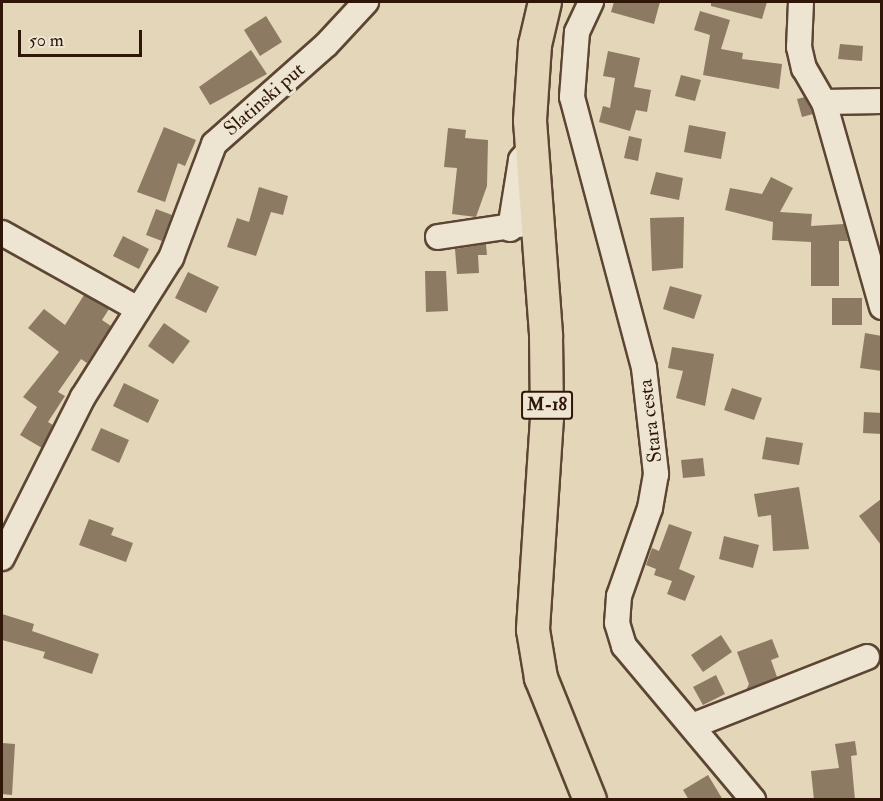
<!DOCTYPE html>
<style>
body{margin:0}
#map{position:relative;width:883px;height:801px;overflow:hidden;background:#e4d6b9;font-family:"IM FELL Double Pica",serif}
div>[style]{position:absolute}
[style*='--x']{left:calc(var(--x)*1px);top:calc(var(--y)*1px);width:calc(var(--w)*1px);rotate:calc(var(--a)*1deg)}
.building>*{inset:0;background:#8d7a63}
.roads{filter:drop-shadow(2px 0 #5c4633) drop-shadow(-2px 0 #5c4633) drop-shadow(0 2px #5c4633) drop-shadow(0 -2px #5c4633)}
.minor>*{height:24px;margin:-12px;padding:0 12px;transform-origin:12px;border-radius:12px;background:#ede4d2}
.major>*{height:32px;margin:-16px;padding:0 16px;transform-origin:16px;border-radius:16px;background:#e4d6b9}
span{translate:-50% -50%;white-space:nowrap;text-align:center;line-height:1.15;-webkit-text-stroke:6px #ede4d2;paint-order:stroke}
.shield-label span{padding:2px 4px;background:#ede4d2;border:2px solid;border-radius:4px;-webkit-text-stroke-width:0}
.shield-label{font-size:18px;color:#2f1606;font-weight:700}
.street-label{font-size:20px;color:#2f1606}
.frame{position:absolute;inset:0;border:3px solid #2f1606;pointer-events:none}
.scale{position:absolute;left:18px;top:30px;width:124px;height:27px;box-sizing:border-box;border:3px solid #2f1606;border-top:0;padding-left:8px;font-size:18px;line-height:21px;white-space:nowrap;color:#2f1606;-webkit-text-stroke:4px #ede4d2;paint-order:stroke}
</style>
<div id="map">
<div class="building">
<i style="clip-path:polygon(614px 2px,660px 2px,654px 24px,611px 12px)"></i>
<i style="clip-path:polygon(711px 2px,767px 2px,762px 19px,711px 6px)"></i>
<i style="clip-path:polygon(700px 11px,730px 20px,721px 49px,743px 53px,742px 59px,782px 64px,779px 89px,703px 75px,710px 35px,694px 30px)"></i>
<i style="clip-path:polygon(266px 16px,282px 42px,260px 56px,244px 30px)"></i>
<i style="clip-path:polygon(840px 44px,863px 46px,862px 61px,838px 59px)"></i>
<i style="clip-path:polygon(251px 50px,267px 74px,210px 105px,199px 87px)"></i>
<i style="clip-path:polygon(608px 51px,640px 58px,634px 87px,651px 90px,647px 112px,636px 110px,630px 131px,599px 122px,603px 106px,610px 108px,615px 78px,603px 76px)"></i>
<i style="clip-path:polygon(681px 75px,701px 80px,695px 101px,675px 96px)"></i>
<i style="clip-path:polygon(805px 97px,813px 114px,802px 117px,797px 99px)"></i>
<i style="clip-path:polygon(689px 125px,726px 132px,721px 159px,684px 152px)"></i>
<i style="clip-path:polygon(164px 127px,196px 140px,185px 166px,178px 163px,165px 202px,137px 192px)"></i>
<i style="clip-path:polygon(448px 128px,466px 130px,465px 138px,488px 140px,487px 186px,476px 217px,452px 214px,457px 168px,444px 167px)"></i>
<i style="clip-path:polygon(629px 136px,642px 139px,638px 161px,624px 158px)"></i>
<i style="clip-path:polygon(656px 172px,683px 178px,679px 200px,650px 194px)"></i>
<i style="clip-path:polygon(771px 177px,793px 188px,780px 212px,812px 214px,811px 226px,844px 224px,848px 241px,839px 241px,839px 286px,811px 286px,811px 242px,772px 240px,773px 222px,725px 210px,730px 188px,762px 194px)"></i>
<i style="clip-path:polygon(259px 187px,288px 196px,283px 215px,271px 212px,256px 256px,227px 247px,237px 218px,249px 222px)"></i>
<i style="clip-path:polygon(156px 209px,172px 215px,162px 241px,146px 235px)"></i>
<i style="clip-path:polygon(684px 217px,683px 268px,652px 271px,650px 218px)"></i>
<i style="clip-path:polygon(123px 236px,149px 249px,139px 269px,113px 256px)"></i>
<i style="clip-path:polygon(486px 244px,487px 255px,478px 255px,479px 273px,457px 274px,455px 249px)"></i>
<i style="clip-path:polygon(425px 271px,446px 271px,448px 311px,426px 312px)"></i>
<i style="clip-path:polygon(188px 272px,219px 287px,206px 313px,175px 298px)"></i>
<i style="clip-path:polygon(670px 286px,702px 295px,694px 319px,663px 309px)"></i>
<i style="clip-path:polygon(84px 295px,109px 309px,102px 320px,111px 326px,87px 363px,81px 359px,58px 392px,65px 396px,48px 422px,53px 425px,42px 448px,20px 435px,37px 407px,23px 397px,59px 352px,28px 328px,44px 309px,65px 325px)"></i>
<i style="clip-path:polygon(832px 298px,862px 298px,862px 325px,832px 325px)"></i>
<i style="clip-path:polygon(164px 323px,190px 341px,173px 364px,148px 346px)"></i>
<i style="clip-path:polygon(865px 333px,882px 336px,882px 371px,860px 368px)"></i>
<i style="clip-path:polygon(672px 347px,714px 354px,705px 406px,676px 398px,683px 371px,668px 368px)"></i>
<i style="clip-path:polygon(124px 383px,159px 400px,148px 423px,113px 406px)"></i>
<i style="clip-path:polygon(732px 388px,762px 398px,754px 420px,724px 410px)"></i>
<i style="clip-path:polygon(864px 412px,882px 413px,882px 434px,863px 433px)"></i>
<i style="clip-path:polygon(101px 428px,129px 440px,119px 463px,91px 450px)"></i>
<i style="clip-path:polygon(766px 437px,803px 443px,799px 465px,762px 459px)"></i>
<i style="clip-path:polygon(703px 458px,705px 476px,683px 478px,681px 460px)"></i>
<i style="clip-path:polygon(799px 487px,809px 549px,773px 551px,771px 515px,758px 517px,754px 494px)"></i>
<i style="clip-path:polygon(881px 499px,881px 545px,859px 516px)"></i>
<i style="clip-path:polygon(89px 519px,114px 528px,111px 535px,133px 543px,126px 562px,79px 545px)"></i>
<i style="clip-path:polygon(669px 524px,692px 532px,679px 569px,695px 576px,685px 601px,667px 594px,672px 581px,654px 575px,656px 569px,646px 565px,652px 548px,659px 551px)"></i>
<i style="clip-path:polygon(724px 536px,759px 545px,753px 568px,719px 559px)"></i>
<i style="clip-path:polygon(2px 614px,34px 624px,32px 631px,99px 654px,92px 674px,43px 658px,45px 652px,2px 640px)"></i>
<i style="clip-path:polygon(721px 635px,732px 652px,703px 672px,691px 655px)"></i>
<i style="clip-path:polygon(772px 639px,779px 657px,771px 660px,777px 677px,746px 690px,749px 684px,737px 652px)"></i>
<i style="clip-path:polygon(716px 675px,725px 694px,703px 705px,693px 687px)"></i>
<i style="clip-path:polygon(855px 741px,857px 755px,851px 756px,855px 800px,814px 800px,811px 771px,839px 768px,835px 744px)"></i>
<i style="clip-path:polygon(2px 743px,15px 744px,12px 795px,2px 794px)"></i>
<i style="clip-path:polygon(708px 775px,723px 800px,689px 800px,683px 790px)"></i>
</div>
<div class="roads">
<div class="minor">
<i style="--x:591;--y:2;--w:33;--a:115"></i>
<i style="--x:577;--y:32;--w:65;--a:94.4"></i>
<i style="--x:572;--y:97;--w:280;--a:75.1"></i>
<i style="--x:644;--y:368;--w:107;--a:83.5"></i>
<i style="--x:656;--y:474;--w:35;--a:100"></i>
<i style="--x:650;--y:508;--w:93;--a:109.4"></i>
<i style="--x:619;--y:596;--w:27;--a:94"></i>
<i style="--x:617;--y:623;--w:24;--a:73"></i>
<i style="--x:624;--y:646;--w:201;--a:50"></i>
<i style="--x:801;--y:2;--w:45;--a:92.5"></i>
<i style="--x:799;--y:47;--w:22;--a:77"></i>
<i style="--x:804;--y:68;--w:39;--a:60"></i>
<i style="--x:824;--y:102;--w:213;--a:74.2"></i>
<i style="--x:824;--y:102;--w:58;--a:-1"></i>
<i style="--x:510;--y:229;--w:70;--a:-80.9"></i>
<i style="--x:521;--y:160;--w:16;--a:-50"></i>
<i style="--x:2;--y:233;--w:156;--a:29.2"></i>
<i style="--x:438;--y:237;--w:101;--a:-8.5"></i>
<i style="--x:2;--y:558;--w:180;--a:-63.3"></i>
<i style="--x:83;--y:397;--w:165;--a:-57.7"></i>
<i style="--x:171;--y:258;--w:122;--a:-69.3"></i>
<i style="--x:214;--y:144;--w:149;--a:-41.5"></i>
<i style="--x:326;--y:45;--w:59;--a:-47.1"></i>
<i style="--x:692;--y:726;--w:188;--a:-21.5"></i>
</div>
<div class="major">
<i style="--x:545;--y:2;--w:44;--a:103.1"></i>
<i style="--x:535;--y:45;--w:76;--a:93.8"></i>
<i style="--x:530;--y:121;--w:216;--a:85.7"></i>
<i style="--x:546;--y:336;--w:82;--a:89.3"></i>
<i style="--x:547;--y:418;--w:212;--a:93.8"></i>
<i style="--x:533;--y:630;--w:49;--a:80.5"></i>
<i style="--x:541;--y:678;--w:131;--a:68.1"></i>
</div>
</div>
<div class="shield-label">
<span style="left:547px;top:405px">M-18</span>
</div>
<div class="street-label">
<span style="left:264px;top:99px;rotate:-41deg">Slatinski put</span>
<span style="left:650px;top:421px;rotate:-97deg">Stara cesta</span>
</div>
<div class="frame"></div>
<div class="scale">50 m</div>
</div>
